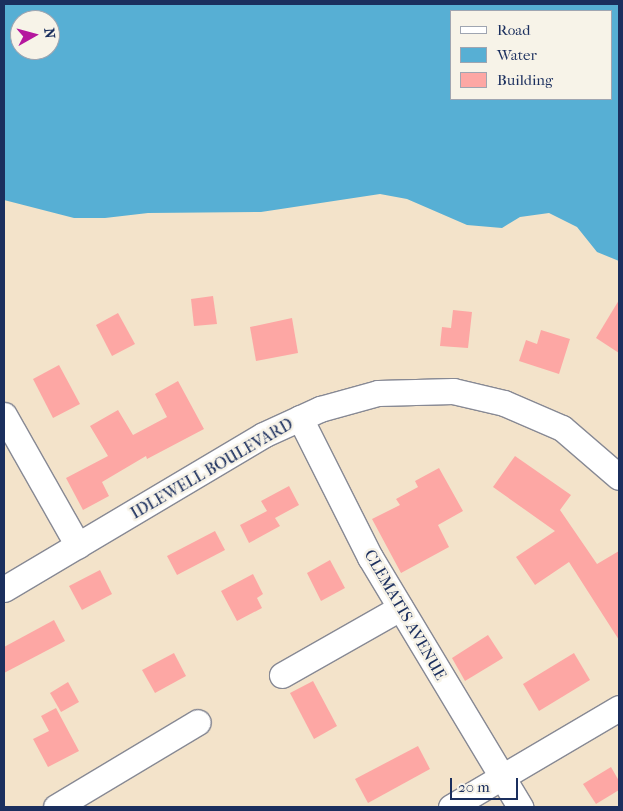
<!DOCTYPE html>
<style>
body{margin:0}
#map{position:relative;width:623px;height:811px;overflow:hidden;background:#f3e3ca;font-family:"IM FELL French Canon",serif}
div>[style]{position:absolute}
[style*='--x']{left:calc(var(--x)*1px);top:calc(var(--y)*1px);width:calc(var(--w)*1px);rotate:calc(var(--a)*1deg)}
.water>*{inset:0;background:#57afd4}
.building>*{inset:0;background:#fda7a4}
.roads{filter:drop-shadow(1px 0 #878994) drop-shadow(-1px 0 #878994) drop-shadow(0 1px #878994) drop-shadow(0 -1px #878994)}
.minor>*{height:25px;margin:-12.5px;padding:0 12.5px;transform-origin:12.5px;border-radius:12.5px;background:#fff}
span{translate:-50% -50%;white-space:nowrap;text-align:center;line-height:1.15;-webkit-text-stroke:5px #f7f3e8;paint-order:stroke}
.street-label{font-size:16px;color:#1b2f5e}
.frame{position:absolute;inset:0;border:5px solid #1b2f5e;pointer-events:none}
.legend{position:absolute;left:450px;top:10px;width:162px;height:90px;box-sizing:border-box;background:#f7f3e8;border:1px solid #9fa5b1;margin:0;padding:6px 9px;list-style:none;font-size:15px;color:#1b2f5e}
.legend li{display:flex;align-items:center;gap:10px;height:25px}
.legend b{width:25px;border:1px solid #9fa5b1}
.north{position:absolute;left:10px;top:10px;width:50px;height:50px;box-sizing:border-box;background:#f7f3e8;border:1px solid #9fa5b1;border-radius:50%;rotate:83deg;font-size:14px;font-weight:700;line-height:20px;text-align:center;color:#1b2f5e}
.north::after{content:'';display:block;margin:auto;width:18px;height:22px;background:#b5179e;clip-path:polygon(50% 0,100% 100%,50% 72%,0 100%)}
.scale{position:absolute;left:450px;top:778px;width:68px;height:22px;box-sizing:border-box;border:2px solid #1b2f5e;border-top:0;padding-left:6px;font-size:15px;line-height:18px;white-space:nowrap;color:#1b2f5e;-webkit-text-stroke:4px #f7f3e8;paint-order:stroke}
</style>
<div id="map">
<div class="water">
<i style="clip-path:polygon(evenodd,4px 4px,619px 4px,619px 261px,597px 252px,577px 227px,549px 213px,520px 217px,502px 228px,467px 225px,407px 199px,380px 194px,261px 212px,148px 213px,105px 218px,74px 218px,4px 200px,4px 4px,452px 11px,612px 11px,612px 99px,452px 99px,452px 11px,4px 4px,20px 20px,50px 20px,50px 50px,20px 50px,20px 20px)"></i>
</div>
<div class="building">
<i style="clip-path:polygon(213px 296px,217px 324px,194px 326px,191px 299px)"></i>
<i style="clip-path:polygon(619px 300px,619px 353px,596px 338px)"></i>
<i style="clip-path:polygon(453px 310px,472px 312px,468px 348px,440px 346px,442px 327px,451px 328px)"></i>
<i style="clip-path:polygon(118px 313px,135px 344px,112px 356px,96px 325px)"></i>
<i style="clip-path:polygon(292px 318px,298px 353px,256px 361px,250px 327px)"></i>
<i style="clip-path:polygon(541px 330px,570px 339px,559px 374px,519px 361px,526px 340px,537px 344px)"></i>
<i style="clip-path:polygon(59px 365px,80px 404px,53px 418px,33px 379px)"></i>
<i style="clip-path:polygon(178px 381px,204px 429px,147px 459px,146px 456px,102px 482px,109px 496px,83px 510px,66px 478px,108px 456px,90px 426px,118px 410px,133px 435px,167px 417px,155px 394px)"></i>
<i style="clip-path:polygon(515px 456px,571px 495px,560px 510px,597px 564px,619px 551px,619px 640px,569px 562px,535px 585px,516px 557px,555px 531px,493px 487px)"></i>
<i style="clip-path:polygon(439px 468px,463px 511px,438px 525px,449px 547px,401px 573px,372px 519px,400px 505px,396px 499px,418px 487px,415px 481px)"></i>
<i style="clip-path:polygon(289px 486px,299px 505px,275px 518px,280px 526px,249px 543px,240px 525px,267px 511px,261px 501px)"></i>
<i style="clip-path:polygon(215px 531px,225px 550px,177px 575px,167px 556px)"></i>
<i style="clip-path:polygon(330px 560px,345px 588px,321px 601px,307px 573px)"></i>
<i style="clip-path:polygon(100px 570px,112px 594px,82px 610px,69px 586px)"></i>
<i style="clip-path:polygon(253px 574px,263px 594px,257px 598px,262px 608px,237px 621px,221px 591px)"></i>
<i style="clip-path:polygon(54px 620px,65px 641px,4px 673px,4px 647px)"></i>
<i style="clip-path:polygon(488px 635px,503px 658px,465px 681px,452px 658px)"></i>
<i style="clip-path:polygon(174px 653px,186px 676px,155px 693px,142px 670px)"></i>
<i style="clip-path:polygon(574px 653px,590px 680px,539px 711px,523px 684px)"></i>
<i style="clip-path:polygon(313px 681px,337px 726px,314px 739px,290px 693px)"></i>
<i style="clip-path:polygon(68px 682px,79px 702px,61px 712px,50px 693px)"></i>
<i style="clip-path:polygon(56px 708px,79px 751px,48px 767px,33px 739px,49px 731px,41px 716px)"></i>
<i style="clip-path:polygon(418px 746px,430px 769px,368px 803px,355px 779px)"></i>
<i style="clip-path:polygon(611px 767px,619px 781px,619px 790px,596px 804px,583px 784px)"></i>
</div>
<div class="roads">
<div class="minor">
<i style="--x:4;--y:415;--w:150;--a:60.5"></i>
<i style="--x:300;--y:418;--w:156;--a:63.3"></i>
<i style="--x:370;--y:557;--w:292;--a:59"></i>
<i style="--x:4;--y:589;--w:301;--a:-30.7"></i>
<i style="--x:263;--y:435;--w:63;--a:-24.5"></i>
<i style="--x:320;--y:409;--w:60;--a:-15.4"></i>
<i style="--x:378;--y:393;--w:75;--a:-1.5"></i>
<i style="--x:453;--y:391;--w:52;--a:13.2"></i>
<i style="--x:504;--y:403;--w:63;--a:23.3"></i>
<i style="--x:562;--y:428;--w:75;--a:40.7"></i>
<i style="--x:282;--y:675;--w:136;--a:-29.6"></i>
<i style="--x:56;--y:807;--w:165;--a:-30.9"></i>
<i style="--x:451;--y:807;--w:195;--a:-30.5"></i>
</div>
</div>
<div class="street-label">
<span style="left:212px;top:469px;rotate:-30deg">IDLEWELL BOULEVARD</span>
<span style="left:405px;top:615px;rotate:60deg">CLEMATIS AVENUE</span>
</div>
<div class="frame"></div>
<ul class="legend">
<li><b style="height:6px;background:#fff"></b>Road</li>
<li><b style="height:14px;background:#57afd4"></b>Water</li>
<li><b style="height:14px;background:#fda7a4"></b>Building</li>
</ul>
<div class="north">N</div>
<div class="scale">20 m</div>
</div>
